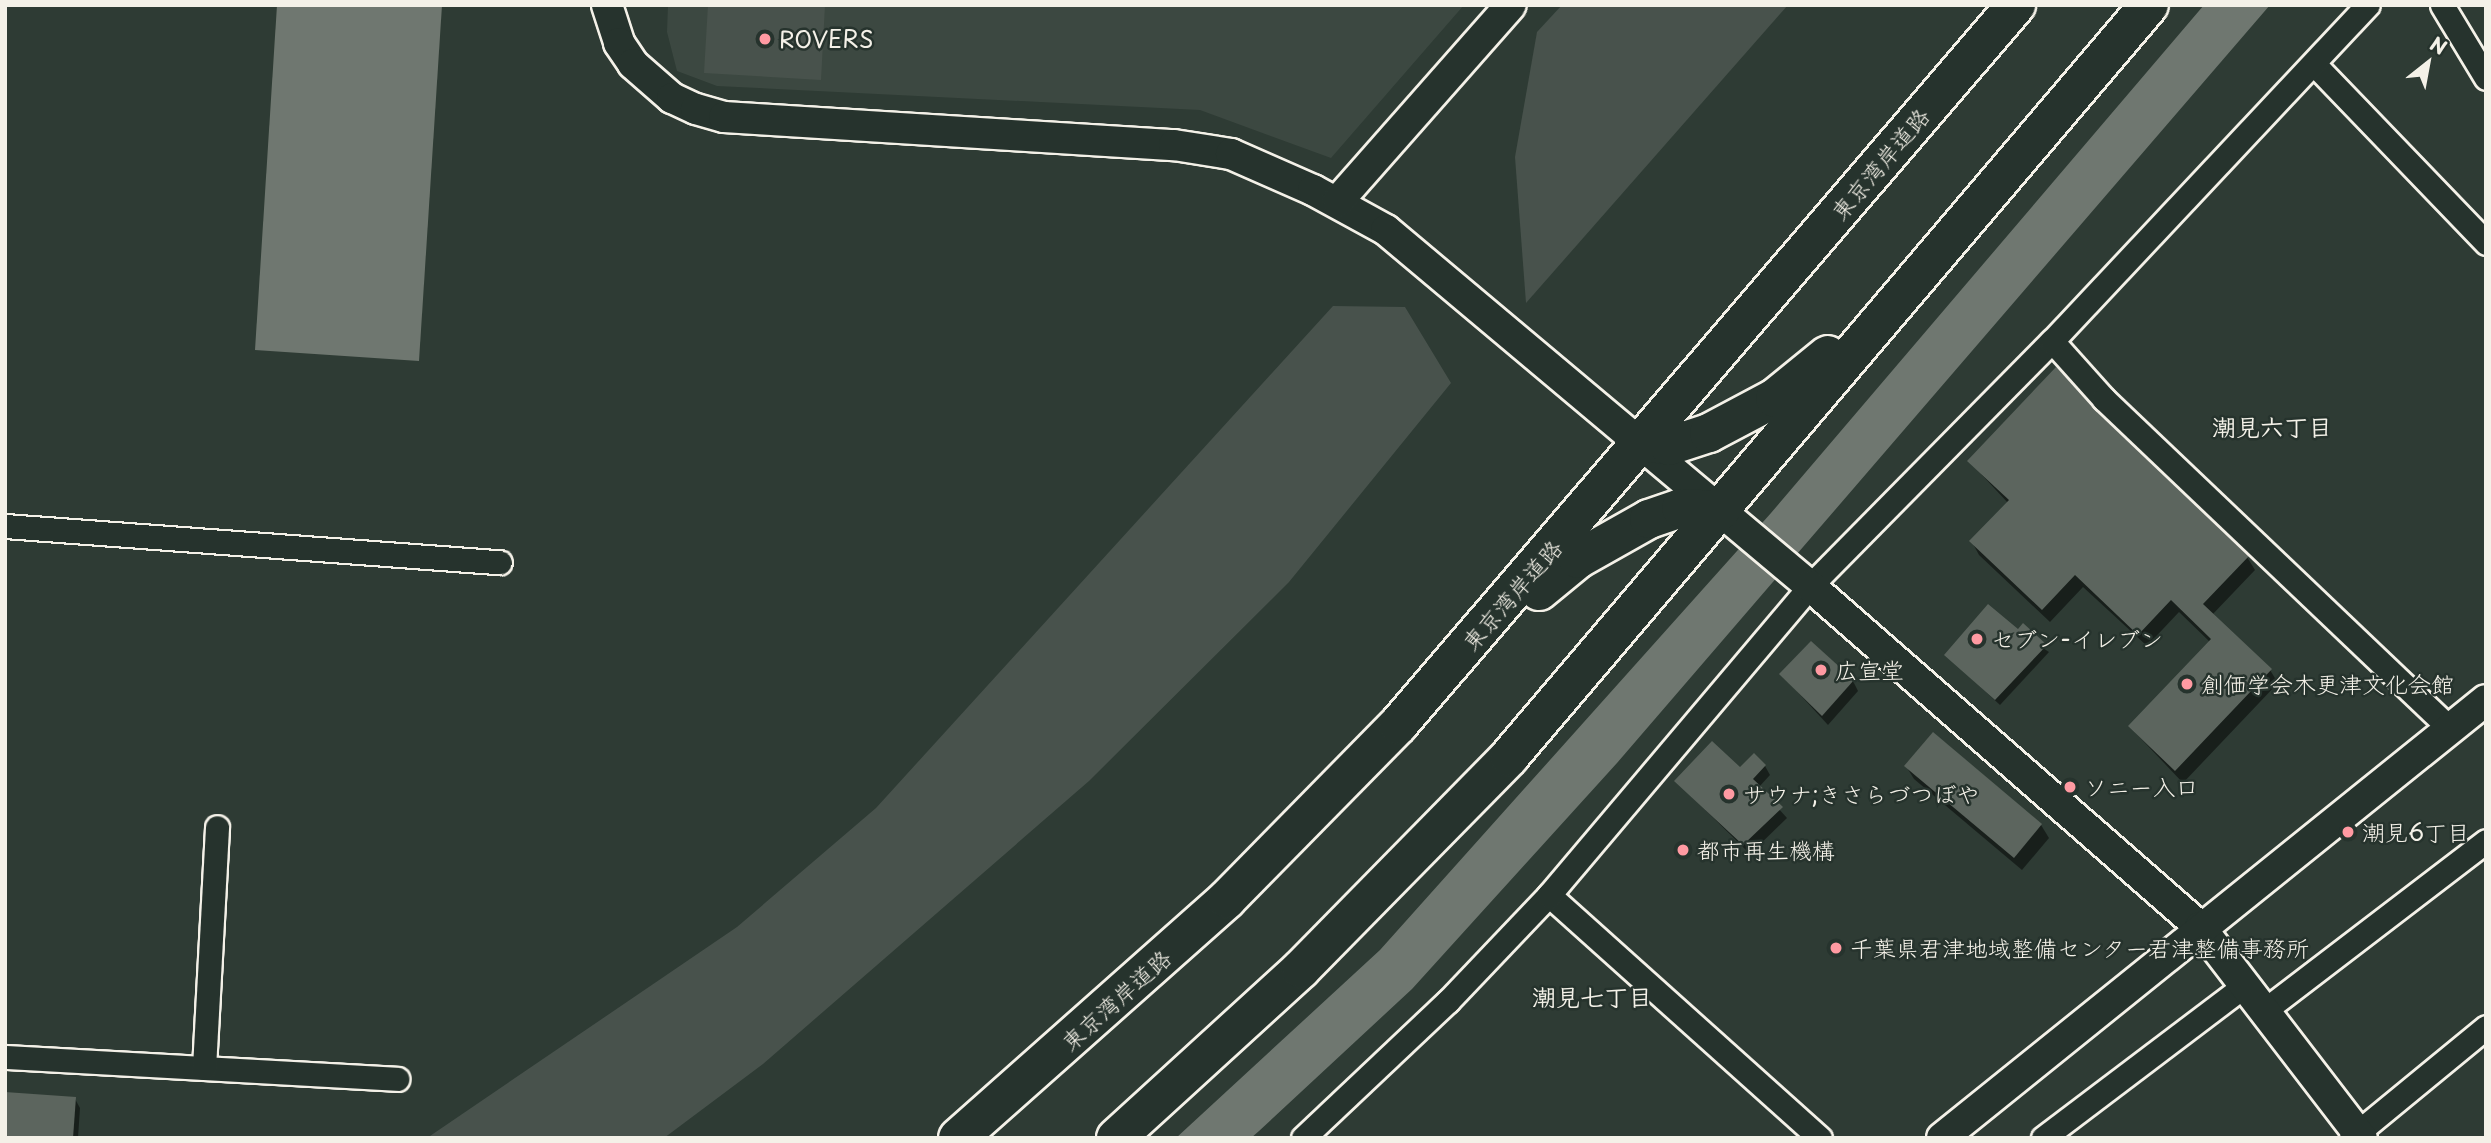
<!DOCTYPE html>
<meta charset="utf-8">
<style>
body{margin:0}
#map{position:relative;width:2491px;height:1143px;overflow:hidden;background:#2e3b34;font-family:"Playpen Sans","Klee One",sans-serif}
div>[style]{position:absolute}
[style*='--x']{left:calc(var(--x)*1px);top:calc(var(--y)*1px);width:calc(var(--w)*1px);rotate:calc(var(--a)*1deg)}
.built>*{inset:0;background:#3c4841}
.green>*{inset:0;background:#48524c}
.water>*{inset:0;background:#6f7770}
.shadow>*{inset:0;background:#0007}
.building>*{inset:0;background:#5c655e}
.roads{filter:drop-shadow(2px 0 #f4f1e8) drop-shadow(-2px 0 #f4f1e8) drop-shadow(0 2px #f4f1e8) drop-shadow(0 -2px #f4f1e8)}
.minor>*{height:23px;margin:-11.5px;padding:0 11.5px;transform-origin:11.5px;border-radius:11.5px;background:#26332d}
.tertiary>*{height:30px;margin:-15px;padding:0 15px;transform-origin:15px;border-radius:15px;background:#26332d}
.trunk>*{height:38px;margin:-19px;padding:0 19px;transform-origin:19px;border-radius:19px;background:#26332d}
.dots>*{width:19px;height:19px;translate:-50% -50%;box-sizing:border-box;border:4px solid #26332d;border-radius:50%}
span{translate:-50% -50%;white-space:nowrap;text-align:center;line-height:1.15;-webkit-text-stroke:5px #26332d;paint-order:stroke}
.poi-label{font-size:23px;color:#f4f1e8}
.left{translate:0 -50%;text-align:left}
.street-label{font-size:23px;color:#f4f1e8}
.neighbourhood-label{font-size:24px;color:#f4f1e8;font-weight:700}
.frame{position:absolute;inset:0;border:7px solid #f4f1e8;pointer-events:none}
.north{position:absolute;left:2393px;top:28px;width:70px;height:70px;-webkit-text-stroke:5px #26332d;paint-order:stroke;rotate:31deg;font-size:19px;font-weight:700;line-height:28px;text-align:center;color:#f4f1e8}
.north::after{content:'';display:block;margin:auto;width:24px;height:32px;background:#f4f1e8;clip-path:polygon(50% 0,100% 100%,50% 72%,0 100%)}
</style>
<div id="map">
<div class="built">
<i style="clip-path:polygon(668px 5px,1464px 5px,1331px 158px,1200px 110px,717px 86px,677px 71px,667px 32px)"></i>
</div>
<div class="green">
<i style="clip-path:polygon(708px 5px,825px 5px,821px 80px,704px 73px)"></i>
<i style="clip-path:polygon(1562px 5px,1788px 5px,1526px 303px,1515px 157px,1537px 32px)"></i>
<i style="clip-path:polygon(1333px 306px,1405px 307px,1451px 383px,1289px 582px,1089px 781px,763px 1064px,664px 1138px,427px 1138px,737px 927px,876px 808px)"></i>
</div>
<div class="water">
<i style="clip-path:polygon(277px 5px,442px 5px,419px 361px,255px 350px)"></i>
<i style="clip-path:polygon(2204px 5px,2270px 5px,1617px 763px,1412px 989px,1259px 1131px,1251px 1138px,1176px 1138px,1380px 950px,1771px 513px)"></i>
</div>
<div class="shadow">
<i style="clip-path:polygon(1969px 461px,2247px 557px,2255px 570px,2212px 615px,2270px 670px,2278px 683px,2183px 783px,2130px 727px,2210px 642px,2179px 612px,2147px 646px,2083px 587px,2050px 622px,1979px 555px,1972px 542px,2008px 503px)"></i>
<i style="clip-path:polygon(2018px 632px,2049px 652px,2000px 705px,1946px 655px)"></i>
<i style="clip-path:polygon(1781px 674px,1853px 681px,1858px 691px,1828px 725px)"></i>
<i style="clip-path:polygon(1765px 766px,1770px 775px,1759px 787px,1787px 818px,1750px 854px,1676px 781px)"></i>
<i style="clip-path:polygon(1906px 766px,2041px 825px,2049px 838px,2022px 870px,1914px 779px)"></i>
<i style="clip-path:polygon(75px 1099px,80px 1108px,78px 1138px,5px 1138px)"></i>
</div>
<div class="building">
<i style="clip-path:polygon(2056px 367px,2249px 556px,2203px 604px,2272px 669px,2175px 771px,2128px 726px,2211px 639px,2171px 600px,2138px 635px,2075px 575px,2042px 610px,1969px 541px,2009px 500px,1967px 461px)"></i>
<i style="clip-path:polygon(1988px 604px,2018px 629px,2023px 623px,2047px 645px,1995px 700px,1944px 655px)"></i>
<i style="clip-path:polygon(1811px 641px,1854px 680px,1822px 716px,1779px 674px)"></i>
<i style="clip-path:polygon(1933px 732px,2042px 824px,2014px 858px,1904px 766px)"></i>
<i style="clip-path:polygon(1712px 741px,1740px 767px,1754px 753px,1766px 765px,1753px 779px,1783px 807px,1743px 845px,1674px 781px)"></i>
<i style="clip-path:polygon(5px 1092px,76px 1097px,73px 1138px,5px 1138px)"></i>
</div>
<div class="roads">
<div class="minor">
<i style="--x:2442;--y:5;--w:85;--a:58.9"></i>
<i style="--x:2315;--y:65;--w:247;--a:46.1"></i>
<i style="--x:2052;--y:341;--w:78;--a:48.1"></i>
<i style="--x:2104;--y:399;--w:478;--a:43.6"></i>
<i style="--x:5;--y:526;--w:496;--a:4.2"></i>
<i style="--x:1549;--y:895;--w:364;--a:41.9"></i>
<i style="--x:2265;--y:1010;--w:278;--a:-37.4"></i>
<i style="--x:5;--y:1057;--w:393;--a:3.2"></i>
<i style="--x:204;--y:1068;--w:241;--a:-86.9"></i>
<i style="--x:1303;--y:1138;--w:199;--a:-43.4"></i>
<i style="--x:1448;--y:1001;--w:146;--a:-46.4"></i>
<i style="--x:1549;--y:895;--w:404;--a:-49.8"></i>
<i style="--x:1810;--y:586;--w:344;--a:-45.4"></i>
<i style="--x:2052;--y:341;--w:461;--a:-46.8"></i>
<i style="--x:2043;--y:1138;--w:253;--a:-37.1"></i>
<i style="--x:2351;--y:1138;--w:175;--a:-39.4"></i>
</div>
<div class="tertiary">
<i style="--x:607;--y:5;--w:40;--a:72"></i>
<i style="--x:619;--y:43;--w:25;--a:56"></i>
<i style="--x:633;--y:64;--w:52;--a:41.1"></i>
<i style="--x:672;--y:98;--w:26;--a:25"></i>
<i style="--x:696;--y:109;--w:29;--a:16"></i>
<i style="--x:724;--y:117;--w:451;--a:3.6"></i>
<i style="--x:1174;--y:145;--w:58;--a:9"></i>
<i style="--x:1231;--y:154;--w:90;--a:23.7"></i>
<i style="--x:1313;--y:190;--w:83;--a:28.7"></i>
<i style="--x:1386;--y:230;--w:554;--a:40.02"></i>
<i style="--x:1810;--y:586;--w:518;--a:41.17"></i>
<i style="--x:2200;--y:927;--w:266;--a:52.5"></i>
<i style="--x:1338;--y:201;--w:261;--a:-48.6"></i>
<i style="--x:1942;--y:1138;--w:698;--a:-38.84"></i>
</div>
<div class="trunk">
<i style="--x:1642;--y:442;--w:27;--a:8"></i>
<i style="--x:1669;--y:446;--w:42;--a:-18"></i>
<i style="--x:1709;--y:433;--w:75;--a:-27.9"></i>
<i style="--x:1775;--y:398;--w:68;--a:-39.1"></i>
<i style="--x:1539;--y:591;--w:50;--a:-39.4"></i>
<i style="--x:1578;--y:559;--w:81;--a:-29.4"></i>
<i style="--x:1649;--y:519;--w:34;--a:-19"></i>
<i style="--x:1681;--y:508;--w:40;--a:2.9"></i>
<i style="--x:958;--y:1138;--w:360;--a:-41.6"></i>
<i style="--x:1227;--y:899;--w:244;--a:-45.5"></i>
<i style="--x:1398;--y:725;--w:949;--a:-49.36"></i>
<i style="--x:1116;--y:1138;--w:251;--a:-42.4"></i>
<i style="--x:1301;--y:969;--w:297;--a:-45.5"></i>
<i style="--x:1509;--y:757;--w:987;--a:-49.6"></i>
</div>
</div>
<div class="dots">
<i style="left:765px;top:39px;background:#ff9aa2"></i>
<i style="left:1977px;top:639px;background:#ff9aa2"></i>
<i style="left:1821px;top:670px;background:#ff9aa2"></i>
<i style="left:2187px;top:684px;background:#ff9aa2"></i>
<i style="left:2070px;top:787px;background:#ff9aa2"></i>
<i style="left:1729px;top:794px;background:#ff9aa2"></i>
<i style="left:2348px;top:832px;background:#ff9aa2"></i>
<i style="left:1683px;top:850px;background:#ff9aa2"></i>
<i style="left:1836px;top:948px;background:#ff9aa2"></i>
</div>
<div class="poi-label">
<span class="left" style="left:779px;top:39px">ROVERS</span>
<span class="left" style="left:1991px;top:639px">セブン-イレブン</span>
<span class="left" style="left:1835px;top:670px">広宣堂</span>
<span class="left" style="left:2201px;top:684px">創価学会木更津文化会館</span>
<span class="left" style="left:2084px;top:787px">ソニー入口</span>
<span class="left" style="left:1743px;top:794px">サウナ;きさらづつぼや</span>
<span class="left" style="left:2362px;top:832px">潮見6丁目</span>
<span class="left" style="left:1697px;top:850px">都市再生機構</span>
<span class="left" style="left:1850px;top:948px">千葉県君津地域整備センター君津整備事務所</span>
</div>
<div class="street-label">
<span style="left:1880px;top:164px;rotate:-50deg">東京湾岸道路</span>
<span style="left:1512px;top:595px;rotate:-49deg">東京湾岸道路</span>
<span style="left:1116px;top:1000px;rotate:-42deg">東京湾岸道路</span>
</div>
<div class="neighbourhood-label">
<span style="left:2272px;top:427px">潮見六丁目</span>
<span style="left:1592px;top:997px">潮見七丁目</span>
</div>
<div class="frame"></div>
<div class="north">N</div>
</div>
